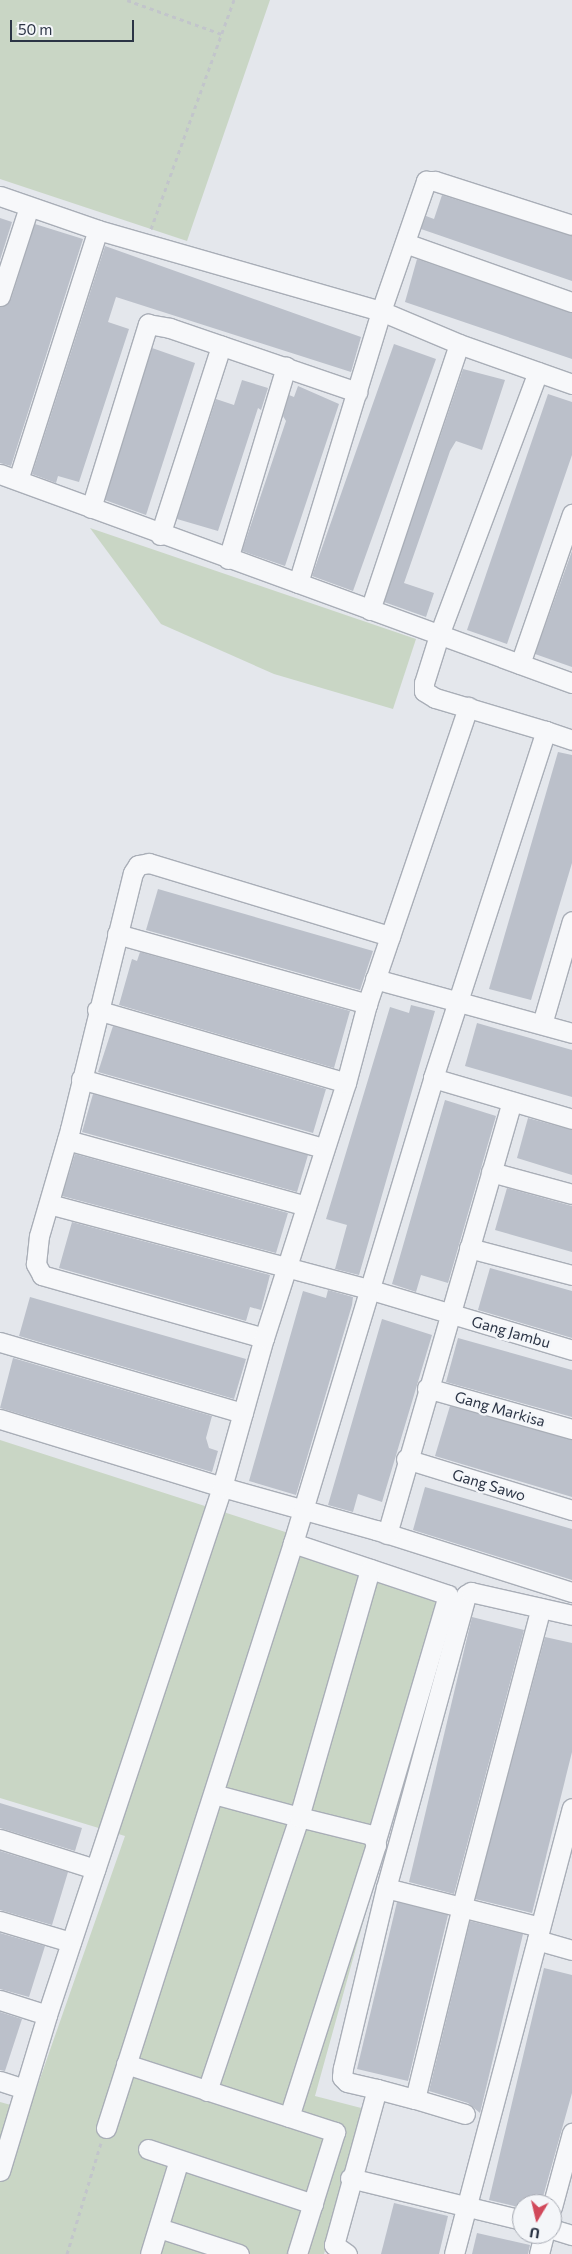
<!DOCTYPE html>
<style>
body{margin:0}
#map{position:relative;width:572px;height:2254px;overflow:hidden;background:#e4e7ec;font-family:Commissioner,sans-serif}
div>[style]{position:absolute}
[style*='--x']{left:calc(var(--x)*1px);top:calc(var(--y)*1px);width:calc(var(--w)*1px);rotate:calc(var(--a)*1deg)}
.green>*{inset:0;background:#c9d6c5}
.building>*{inset:0;background:#bbc0ca}
.path>*{height:3px;margin-top:-1.5px;transform-origin:0;background:repeating-linear-gradient(90deg,#c2c5cb 0 4px,transparent 0 8px)}
.roads{filter:drop-shadow(1px 0 #a9aeb7) drop-shadow(-1px 0 #a9aeb7) drop-shadow(0 1px #a9aeb7) drop-shadow(0 -1px #a9aeb7)}
.street>*{height:19px;margin:-9.5px;padding:0 9.5px;transform-origin:9.5px;border-radius:9.5px;background:#f7f8fa}
span{translate:-50% -50%;white-space:nowrap;text-align:center;line-height:1.15;-webkit-text-stroke:5px #f4f6f9;paint-order:stroke}
.street-label{font-size:15px;color:#2b3445}
.north{position:absolute;left:512px;top:2194px;width:50px;height:50px;box-sizing:border-box;background:#f4f6f9;border:1px solid #a4a8b1;border-radius:50%;rotate:189deg;font-size:14px;font-weight:700;line-height:20px;text-align:center;color:#2b3445}
.north::after{content:'';display:block;margin:auto;width:18px;height:22px;background:#d1495b;clip-path:polygon(50% 0,100% 100%,50% 72%,0 100%)}
.scale{position:absolute;left:10px;top:20px;width:124px;height:22px;box-sizing:border-box;border:2px solid #2b3445;border-top:0;padding-left:6px;font-size:15px;line-height:18px;white-space:nowrap;color:#2b3445;-webkit-text-stroke:4px #f4f6f9;paint-order:stroke}
</style>
<div id="map">
<div class="green">
<i style="clip-path:polygon(0 0,270px 0,187px 241px,0 179px)"></i>
<i style="clip-path:polygon(90px 528px,416px 639px,393px 709px,274px 674px,161px 624px)"></i>
<i style="clip-path:polygon(0 1440px,456px 1587px,315px 2096px,365px 2109px,324px 2254px,0 2254px,0 2102px,29px 2110px,125px 1836px,0 1798px)"></i>
</div>
<div class="building">
<i style="clip-path:polygon(442px 195px,572px 236px,572px 281px,421px 229px,426px 216px,434px 219px)"></i>
<i style="clip-path:polygon(0 218px,12px 222px,0 260px)"></i>
<i style="clip-path:polygon(35px 224px,83px 239px,11px 466px,0 463px,0 307px,11px 299px)"></i>
<i style="clip-path:polygon(105px 246px,361px 337px,351px 372px,116px 297px,108px 322px,129px 329px,79px 482px,58px 476px,56px 483px,32px 474px)"></i>
<i style="clip-path:polygon(417px 259px,572px 313px,572px 359px,405px 302px)"></i>
<i style="clip-path:polygon(394px 344px,436px 359px,353px 591px,312px 576px)"></i>
<i style="clip-path:polygon(152px 348px,195px 363px,146px 515px,105px 500px)"></i>
<i style="clip-path:polygon(463px 369px,505px 380px,482px 450px,456px 441px,450px 451px,404px 583px,434px 593px,426px 617px,384px 602px)"></i>
<i style="clip-path:polygon(242px 380px,268px 388px,261px 410px,258px 408px,218px 531px,177px 519px,216px 399px,234px 405px)"></i>
<i style="clip-path:polygon(298px 386px,339px 404px,285px 566px,242px 551px,286px 421px,283px 416px,289px 395px,294px 397px)"></i>
<i style="clip-path:polygon(548px 394px,572px 402px,572px 455px,507px 644px,467px 630px)"></i>
<i style="clip-path:polygon(572px 551px,572px 667px,535px 654px)"></i>
<i style="clip-path:polygon(558px 752px,572px 755px,572px 863px,531px 1000px,489px 989px)"></i>
<i style="clip-path:polygon(158px 889px,373px 951px,360px 990px,146px 930px)"></i>
<i style="clip-path:polygon(140px 952px,350px 1011px,334px 1068px,119px 1005px,132px 959px,137px 961px)"></i>
<i style="clip-path:polygon(411px 1005px,435px 1011px,359px 1275px,335px 1269px,347px 1225px,326px 1219px,390px 1007px,409px 1013px)"></i>
<i style="clip-path:polygon(477px 1023px,572px 1050px,572px 1097px,465px 1066px)"></i>
<i style="clip-path:polygon(113px 1026px,326px 1089px,313px 1133px,98px 1072px)"></i>
<i style="clip-path:polygon(93px 1094px,308px 1155px,297px 1192px,82px 1132px)"></i>
<i style="clip-path:polygon(445px 1100px,496px 1116px,448px 1283px,421px 1275px,416px 1292px,392px 1284px)"></i>
<i style="clip-path:polygon(528px 1118px,572px 1130px,572px 1175px,517px 1158px)"></i>
<i style="clip-path:polygon(75px 1154px,288px 1213px,276px 1253px,62px 1196px)"></i>
<i style="clip-path:polygon(507px 1188px,572px 1206px,572px 1252px,495px 1230px)"></i>
<i style="clip-path:polygon(72px 1222px,270px 1275px,261px 1310px,250px 1307px,246px 1321px,59px 1268px)"></i>
<i style="clip-path:polygon(490px 1268px,572px 1291px,572px 1338px,478px 1310px)"></i>
<i style="clip-path:polygon(328px 1290px,353px 1297px,352px 1305px,296px 1495px,249px 1481px,303px 1291px,326px 1298px)"></i>
<i style="clip-path:polygon(30px 1297px,246px 1359px,234px 1399px,19px 1336px)"></i>
<i style="clip-path:polygon(382px 1319px,432px 1335px,382px 1502px,358px 1494px,353px 1512px,328px 1505px)"></i>
<i style="clip-path:polygon(458px 1338px,572px 1370px,572px 1417px,446px 1382px)"></i>
<i style="clip-path:polygon(13px 1358px,212px 1416px,206px 1438px,209px 1448px,218px 1451px,212px 1472px,0 1408px)"></i>
<i style="clip-path:polygon(450px 1406px,572px 1440px,572px 1497px,435px 1456px)"></i>
<i style="clip-path:polygon(425px 1487px,572px 1529px,572px 1580px,413px 1530px)"></i>
<i style="clip-path:polygon(472px 1617px,524px 1630px,454px 1894px,409px 1882px)"></i>
<i style="clip-path:polygon(545px 1637px,572px 1643px,572px 1752px,532px 1913px,475px 1899px)"></i>
<i style="clip-path:polygon(0 1803px,82px 1828px,75px 1851px,0 1828px)"></i>
<i style="clip-path:polygon(0 1851px,68px 1872px,52px 1925px,0 1910px)"></i>
<i style="clip-path:polygon(397px 1902px,448px 1915px,408px 2081px,357px 2069px)"></i>
<i style="clip-path:polygon(470px 1921px,523px 1934px,480px 2113px,468px 2103px,429px 2091px)"></i>
<i style="clip-path:polygon(0 1933px,45px 1946px,29px 1997px,0 1989px)"></i>
<i style="clip-path:polygon(544px 1968px,572px 1975px,572px 2093px,541px 2204px,522px 2204px,522px 2208px,489px 2200px)"></i>
<i style="clip-path:polygon(0 2012px,22px 2019px,5px 2071px,0 2070px)"></i>
<i style="clip-path:polygon(394px 2203px,448px 2216px,439px 2254px,381px 2254px)"></i>
<i style="clip-path:polygon(477px 2233px,530px 2245px,528px 2254px,472px 2254px)"></i>
</div>
<div class="path">
<i style="--x:127;--y:0;--w:101;--a:19.7"></i>
<i style="--x:151;--y:229;--w:244;--a:-70.1"></i>
<i style="--x:67;--y:2254;--w:116;--a:-73"></i>
</div>
<div class="roads">
<div class="street">
<i style="--x:0;--y:196;--w:104;--a:19.1"></i>
<i style="--x:98;--y:230;--w:294;--a:16"></i>
<i style="--x:381;--y:311;--w:85;--a:22.9"></i>
<i style="--x:459;--y:344;--w:120;--a:19.5"></i>
<i style="--x:405;--y:243;--w:177;--a:19.5"></i>
<i style="--x:0;--y:296;--w:94;--a:-72"></i>
<i style="--x:0;--y:474;--w:609;--a:20.07"></i>
<i style="--x:18;--y:480;--w:262;--a:-72.3"></i>
<i style="--x:91;--y:508;--w:193;--a:-72.8"></i>
<i style="--x:148;--y:324;--w:22;--a:10"></i>
<i style="--x:170;--y:328;--w:198;--a:18.9"></i>
<i style="--x:160;--y:535;--w:199;--a:-72.1"></i>
<i style="--x:228;--y:559;--w:201;--a:-73.2"></i>
<i style="--x:298;--y:583;--w:284;--a:-73"></i>
<i style="--x:381;--y:311;--w:138;--a:-70.9"></i>
<i style="--x:426;--y:181;--w:9;--a:0"></i>
<i style="--x:435;--y:181;--w:144;--a:17.8"></i>
<i style="--x:370;--y:610;--w:280;--a:-71.5"></i>
<i style="--x:520;--y:664;--w:159;--a:-70.9"></i>
<i style="--x:546;--y:731;--w:28;--a:19"></i>
<i style="--x:117;--y:934;--w:260;--a:15.6"></i>
<i style="--x:375;--y:979;--w:204;--a:15.3"></i>
<i style="--x:97;--y:1010;--w:259;--a:16.3"></i>
<i style="--x:542;--y:1024;--w:107;--a:-73.8"></i>
<i style="--x:433;--y:1078;--w:145;--a:16.4"></i>
<i style="--x:81;--y:1079;--w:253;--a:15.9"></i>
<i style="--x:67;--y:1140;--w:248;--a:15.4"></i>
<i style="--x:491;--y:1172;--w:84;--a:15.2"></i>
<i style="--x:49;--y:1204;--w:330;--a:14.9"></i>
<i style="--x:368;--y:1289;--w:213;--a:16.6"></i>
<i style="--x:469;--y:1248;--w:106;--a:14.7"></i>
<i style="--x:264;--y:1338;--w:231;--a:-164.2"></i>
<i style="--x:42;--y:1275;--w:13;--a:-119"></i>
<i style="--x:36;--y:1264;--w:28;--a:-84"></i>
<i style="--x:39;--y:1236;--w:111;--a:-73.8"></i>
<i style="--x:70;--y:1129;--w:264;--a:-76.2"></i>
<i style="--x:133;--y:873;--w:9;--a:-58"></i>
<i style="--x:138;--y:865;--w:11;--a:-10"></i>
<i style="--x:149;--y:863;--w:252;--a:16.9"></i>
<i style="--x:0;--y:1342;--w:253;--a:16.3"></i>
<i style="--x:427;--y:1388;--w:151;--a:15.8"></i>
<i style="--x:0;--y:1419;--w:232;--a:17"></i>
<i style="--x:222;--y:1487;--w:160;--a:15.6"></i>
<i style="--x:376;--y:1530;--w:206;--a:17.6"></i>
<i style="--x:406;--y:1459;--w:174;--a:17.1"></i>
<i style="--x:387;--y:1534;--w:450;--a:-73.9"></i>
<i style="--x:293;--y:1543;--w:163;--a:18.5"></i>
<i style="--x:448;--y:1595;--w:255;--a:106.4"></i>
<i style="--x:0;--y:1839;--w:100;--a:17.5"></i>
<i style="--x:386;--y:1888;--w:159;--a:14.2"></i>
<i style="--x:0;--y:1921;--w:74;--a:16.5"></i>
<i style="--x:537;--y:1940;--w:36;--a:16"></i>
<i style="--x:0;--y:2000;--w:49;--a:17.7"></i>
<i style="--x:126;--y:2064;--w:220;--a:18"></i>
<i style="--x:335;--y:2132;--w:128;--a:107.3"></i>
<i style="--x:0;--y:2081;--w:25;--a:18"></i>
<i style="--x:377;--y:2089;--w:39;--a:15"></i>
<i style="--x:415;--y:2099;--w:199;--a:-76.3"></i>
<i style="--x:462;--y:1906;--w:308;--a:-75.2"></i>
<i style="--x:207;--y:2091;--w:289;--a:-71.4"></i>
<i style="--x:299;--y:1817;--w:88;--a:-164.9"></i>
<i style="--x:415;--y:2099;--w:52;--a:16.7"></i>
<i style="--x:289;--y:2117;--w:286;--a:-72.3"></i>
<i style="--x:376;--y:1845;--w:11;--a:-112"></i>
<i style="--x:372;--y:1835;--w:75;--a:-166.1"></i>
<i style="--x:299;--y:1817;--w:258;--a:-74"></i>
<i style="--x:106;--y:2128;--w:614;--a:-72.27"></i>
<i style="--x:293;--y:1543;--w:486;--a:-73.2"></i>
<i style="--x:433;--y:1078;--w:365;--a:-72"></i>
<i style="--x:546;--y:731;--w:116;--a:-163.4"></i>
<i style="--x:435;--y:698;--w:13;--a:-148"></i>
<i style="--x:424;--y:691;--w:8;--a:-90"></i>
<i style="--x:424;--y:683;--w:50;--a:-72.6"></i>
<i style="--x:439;--y:635;--w:281;--a:-69.4"></i>
<i style="--x:148;--y:2149;--w:174;--a:18.4"></i>
<i style="--x:0;--y:2171;--w:163;--a:-73.2"></i>
<i style="--x:47;--y:2015;--w:556;--a:-71.66"></i>
<i style="--x:222;--y:1487;--w:155;--a:-74.3"></i>
<i style="--x:264;--y:1338;--w:268;--a:-72.2"></i>
<i style="--x:346;--y:1083;--w:82;--a:-75.1"></i>
<i style="--x:367;--y:1004;--w:314;--a:-71.2"></i>
<i style="--x:350;--y:2178;--w:177;--a:13.7"></i>
<i style="--x:552;--y:2207;--w:77;--a:-74.9"></i>
<i style="--x:159;--y:2228;--w:84;--a:18"></i>
<i style="--x:552;--y:2229;--w:21;--a:17"></i>
<i style="--x:150;--y:2254;--w:98;--a:-72.9"></i>
<i style="--x:347;--y:2254;--w:16;--a:-145"></i>
<i style="--x:334;--y:2245;--w:162;--a:-74.6"></i>
<i style="--x:377;--y:2089;--w:31;--a:-167"></i>
<i style="--x:347;--y:2082;--w:7;--a:-135"></i>
<i style="--x:342;--y:2077;--w:9;--a:-84"></i>
<i style="--x:343;--y:2068;--w:185;--a:-76.6"></i>
<i style="--x:386;--y:1888;--w:304;--a:-74.7"></i>
<i style="--x:466;--y:1595;--w:6;--a:-31"></i>
<i style="--x:471;--y:1592;--w:104;--a:12.8"></i>
<i style="--x:454;--y:2254;--w:461;--a:-75.2"></i>
<i style="--x:539;--y:2254;--w:21;--a:-76"></i>
</div>
</div>
<div class="street-label">
<span style="left:511px;top:1332px;rotate:16deg">Gang Jambu</span>
<span style="left:500px;top:1409px;rotate:16deg">Gang Markisa</span>
<span style="left:489px;top:1485px;rotate:17deg">Gang Sawo</span>
</div>
<div class="north">U</div>
<div class="scale">50 m</div>
</div>
